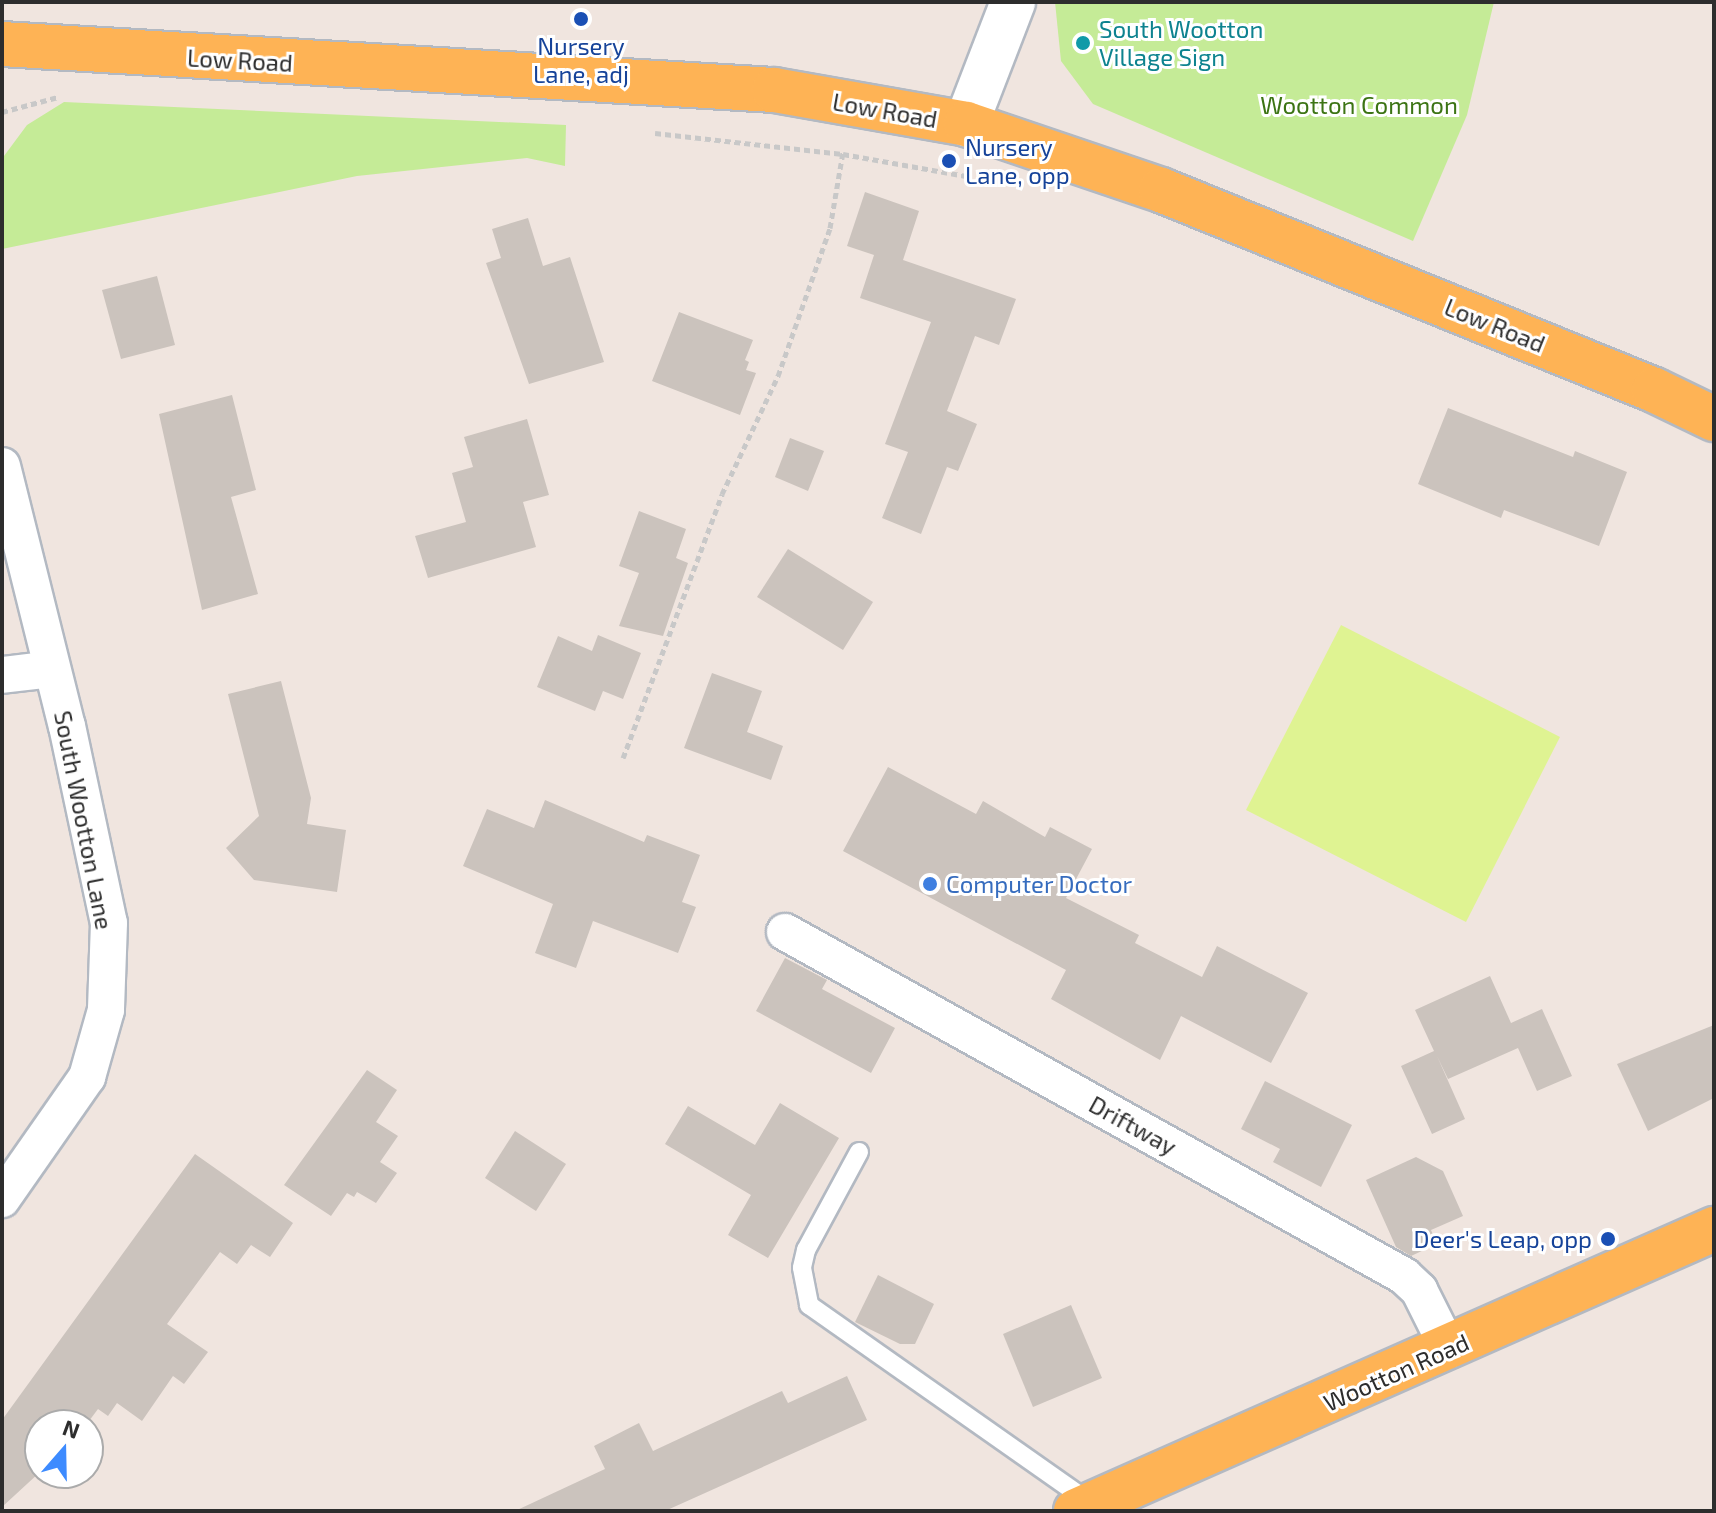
<!DOCTYPE html>
<style>
body{margin:0}
#map{position:relative;width:1716px;height:1513px;overflow:hidden;background:#f0e5df;font-family:"Exo 2",sans-serif}
div>[style]{position:absolute}
[style*='--x']{left:calc(var(--x)*1px);top:calc(var(--y)*1px);width:calc(var(--w)*1px);rotate:calc(var(--a)*1deg)}
.green>*{inset:0;background:#c5eb97}
.pitch>*{inset:0;background:#dff392}
.building>*{inset:0;background:#cbc3bd}
.path>*{height:5px;margin-top:-2.5px;transform-origin:0;background:repeating-linear-gradient(90deg,#c8c8c8 0 6px,transparent 0 10px)}
.roads{filter:drop-shadow(2px 0 #b3b9c2) drop-shadow(-2px 0 #b3b9c2) drop-shadow(0 2px #b3b9c2) drop-shadow(0 -2px #b3b9c2)}
.lane>*{height:18px;margin:-9px;padding:0 9px;transform-origin:9px;border-radius:9px;background:#fff}
.street>*{height:36px;margin:-18px;padding:0 18px;transform-origin:18px;border-radius:18px;background:#fff}
.secondary>*{height:44px;margin:-22px;padding:0 22px;transform-origin:22px;border-radius:22px;background:#fff}
.primary>*{height:44px;margin:-22px;padding:0 22px;transform-origin:22px;border-radius:22px;background:#feb355}
.dots>*{width:22px;height:22px;translate:-50% -50%;box-sizing:border-box;border:4px solid #fff;border-radius:50%}
span{translate:-50% -50%;white-space:nowrap;text-align:center;line-height:1.15;-webkit-text-stroke:6px #fff;paint-order:stroke}
.culture-label{font-size:24px;color:#0d838f}
.left{translate:0 -50%;text-align:left}
.transit-label{font-size:24px;color:#164399}
.right{translate:-100% -50%;text-align:right}
.street-label{font-size:24px;color:#2d2d2d}
.park-label{font-size:24px;color:#3c7414}
.shop-label{font-size:24px;color:#366cbe}
.frame{position:absolute;inset:0;border:4px solid #2d2d2d;pointer-events:none}
.north{position:absolute;left:24px;top:1409px;width:80px;height:80px;box-sizing:border-box;background:#fff;border:2px solid #ababab;border-radius:50%;rotate:20deg;font-size:22px;font-weight:700;line-height:32px;text-align:center;color:#2d2d2d}
.north::after{content:'';display:block;margin:auto;width:28px;height:36px;background:#3d8bff;clip-path:polygon(50% 0,100% 100%,50% 72%,0 100%)}
</style>
<div id="map">
<div class="green">
<i style="clip-path:polygon(1055px 2px,1494px 2px,1467px 115px,1413px 241px,1093px 104px,1061px 61px)"></i>
<i style="clip-path:polygon(64px 102px,566px 125px,565px 166px,527px 158px,357px 176px,2px 249px,4px 156px,27px 125px)"></i>
</div>
<div class="pitch">
<i style="clip-path:polygon(1341px 625px,1560px 737px,1466px 922px,1246px 810px)"></i>
</div>
<div class="building">
<i style="clip-path:polygon(865px 192px,919px 211px,903px 260px,1016px 299px,999px 345px,975px 336px,947px 411px,977px 424px,958px 471px,947px 467px,921px 534px,882px 518px,908px 452px,885px 444px,931px 322px,860px 298px,874px 255px,847px 246px)"></i>
<i style="clip-path:polygon(528px 218px,543px 266px,570px 257px,604px 362px,529px 384px,486px 263px,501px 258px,492px 229px)"></i>
<i style="clip-path:polygon(157px 276px,175px 345px,121px 359px,102px 290px)"></i>
<i style="clip-path:polygon(679px 312px,753px 340px,745px 360px,749px 362px,746px 370px,756px 373px,740px 415px,652px 381px)"></i>
<i style="clip-path:polygon(232px 395px,256px 490px,231px 497px,258px 594px,202px 610px,159px 414px)"></i>
<i style="clip-path:polygon(1448px 408px,1573px 457px,1575px 451px,1627px 472px,1599px 546px,1504px 510px,1501px 518px,1418px 484px)"></i>
<i style="clip-path:polygon(527px 419px,549px 495px,523px 502px,536px 547px,428px 578px,415px 536px,466px 522px,452px 473px,473px 467px,464px 437px)"></i>
<i style="clip-path:polygon(790px 438px,824px 451px,808px 491px,775px 477px)"></i>
<i style="clip-path:polygon(639px 511px,686px 529px,676px 558px,688px 563px,663px 636px,619px 626px,639px 573px,619px 566px)"></i>
<i style="clip-path:polygon(788px 549px,873px 602px,843px 650px,757px 597px)"></i>
<i style="clip-path:polygon(598px 635px,641px 653px,623px 699px,603px 691px,595px 711px,537px 687px,558px 636px,592px 651px)"></i>
<i style="clip-path:polygon(712px 673px,762px 691px,747px 732px,783px 746px,771px 780px,684px 748px)"></i>
<i style="clip-path:polygon(281px 681px,311px 798px,307px 824px,346px 830px,337px 892px,254px 880px,226px 848px,259px 816px,228px 694px)"></i>
<i style="clip-path:polygon(888px 767px,976px 814px,983px 801px,1045px 837px,1050px 827px,1092px 849px,1066px 898px,1139px 935px,1135px 943px,1202px 977px,1217px 946px,1308px 993px,1271px 1063px,1181px 1016px,1160px 1060px,1051px 999px,1066px 970px,843px 851px)"></i>
<i style="clip-path:polygon(545px 800px,644px 842px,647px 835px,700px 855px,682px 902px,696px 907px,678px 953px,593px 921px,576px 968px,535px 953px,553px 904px,463px 866px,487px 809px,534px 828px)"></i>
<i style="clip-path:polygon(785px 958px,827px 980px,822px 989px,895px 1028px,871px 1073px,756px 1011px)"></i>
<i style="clip-path:polygon(1490px 976px,1511px 1023px,1542px 1009px,1572px 1076px,1537px 1091px,1518px 1048px,1448px 1079px,1437px 1056px,1465px 1119px,1432px 1134px,1401px 1066px,1434px 1051px,1415px 1010px)"></i>
<i style="clip-path:polygon(1714px 1025px,1714px 1098px,1648px 1131px,1617px 1064px)"></i>
<i style="clip-path:polygon(367px 1070px,397px 1090px,376px 1122px,398px 1136px,380px 1162px,397px 1173px,376px 1203px,357px 1192px,354px 1197px,347px 1193px,331px 1216px,284px 1185px)"></i>
<i style="clip-path:polygon(1265px 1081px,1352px 1125px,1321px 1187px,1273px 1162px,1280px 1149px,1241px 1129px)"></i>
<i style="clip-path:polygon(780px 1103px,839px 1138px,768px 1258px,728px 1235px,751px 1195px,665px 1144px,688px 1106px,755px 1145px)"></i>
<i style="clip-path:polygon(515px 1131px,566px 1164px,536px 1211px,485px 1178px)"></i>
<i style="clip-path:polygon(195px 1154px,293px 1223px,270px 1257px,251px 1245px,237px 1264px,220px 1252px,167px 1324px,208px 1352px,184px 1384px,173px 1376px,142px 1421px,117px 1403px,108px 1416px,98px 1409px,86px 1425px,40px 1425px,40px 1472px,2px 1507px,2px 1420px)"></i>
<i style="clip-path:polygon(1416px 1157px,1443px 1171px,1463px 1216px,1431px 1230px,1437px 1244px,1411px 1256px,1396px 1247px,1366px 1180px)"></i>
<i style="clip-path:polygon(878px 1275px,934px 1304px,915px 1344px,900px 1344px,855px 1322px)"></i>
<i style="clip-path:polygon(1071px 1305px,1102px 1378px,1033px 1407px,1003px 1334px)"></i>
<i style="clip-path:polygon(847px 1376px,867px 1420px,665px 1511px,515px 1511px,605px 1469px,594px 1446px,639px 1423px,653px 1451px,782px 1391px,788px 1403px)"></i>
</div>
<div class="path">
<i style="--x:2;--y:112;--w:58;--a:-15"></i>
<i style="--x:655;--y:133;--w:189;--a:6.4"></i>
<i style="--x:843;--y:154;--w:125;--a:10.1"></i>
<i style="--x:623;--y:758;--w:282;--a:-69.4"></i>
<i style="--x:722;--y:494;--w:131;--a:-64.6"></i>
<i style="--x:778;--y:376;--w:157;--a:-70.6"></i>
<i style="--x:830;--y:228;--w:77;--a:-80.3"></i>
</div>
<div class="roads">
<div class="lane">
<i style="--x:859;--y:1152;--w:111;--a:118.4"></i>
<i style="--x:806;--y:1250;--w:18;--a:103"></i>
<i style="--x:802;--y:1268;--w:38;--a:79"></i>
<i style="--x:809;--y:1305;--w:341;--a:35.1"></i>
</div>
<div class="street">
<i style="--x:2;--y:466;--w:268;--a:76"></i>
<i style="--x:67;--y:726;--w:201;--a:78"></i>
<i style="--x:109;--y:923;--w:87;--a:92"></i>
<i style="--x:106;--y:1010;--w:70;--a:105.8"></i>
<i style="--x:87;--y:1077;--w:149;--a:124.9"></i>
<i style="--x:2;--y:675;--w:50;--a:-6.8"></i>
<i style="--x:785;--y:932;--w:708;--a:29.06"></i>
<i style="--x:1404;--y:1276;--w:21;--a:43"></i>
<i style="--x:1419;--y:1290;--w:67;--a:63.4"></i>
</div>
<div class="secondary">
<i style="--x:966;--y:124;--w:131;--a:-68.9"></i>
</div>
<div class="primary">
<i style="--x:2;--y:44;--w:773;--a:3.41"></i>
<i style="--x:774;--y:90;--w:195;--a:10"></i>
<i style="--x:966;--y:124;--w:206;--a:18.7"></i>
<i style="--x:1161;--y:190;--w:532;--a:22.08"></i>
<i style="--x:1654;--y:390;--w:67;--a:25.8"></i>
<i style="--x:1076;--y:1511;--w:698;--a:-23.85"></i>
</div>
</div>
<div class="dots">
<i style="left:581px;top:19px;background:#1a4fb4"></i>
<i style="left:1083px;top:43px;background:#0f9aa8"></i>
<i style="left:949px;top:161px;background:#1a4fb4"></i>
<i style="left:930px;top:884px;background:#3f7fe0"></i>
<i style="left:1608px;top:1239px;background:#1a4fb4"></i>
</div>
<div class="culture-label">
<span class="left" style="left:1099px;top:43px">South Wootton<br>Village Sign</span>
</div>
<div class="transit-label">
<span style="left:581px;top:60px">Nursery<br>Lane, adj</span>
<span class="left" style="left:965px;top:161px">Nursery<br>Lane, opp</span>
<span class="right" style="left:1592px;top:1239px">Deer's Leap, opp</span>
</div>
<div class="street-label">
<span style="left:240px;top:60px;rotate:3deg">Low Road</span>
<span style="left:885px;top:110px;rotate:10deg">Low Road</span>
<span style="left:1495px;top:325px;rotate:22deg">Low Road</span>
<span style="left:84px;top:820px;rotate:79deg">South Wootton Lane</span>
<span style="left:1133px;top:1125px;rotate:29deg">Driftway</span>
<span style="left:1396px;top:1372px;rotate:-24deg">Wootton Road</span>
</div>
<div class="park-label">
<span style="left:1359px;top:105px">Wootton Common</span>
</div>
<div class="shop-label">
<span class="left" style="left:946px;top:884px">Computer Doctor</span>
</div>
<div class="frame"></div>
<div class="north">N</div>
</div>
